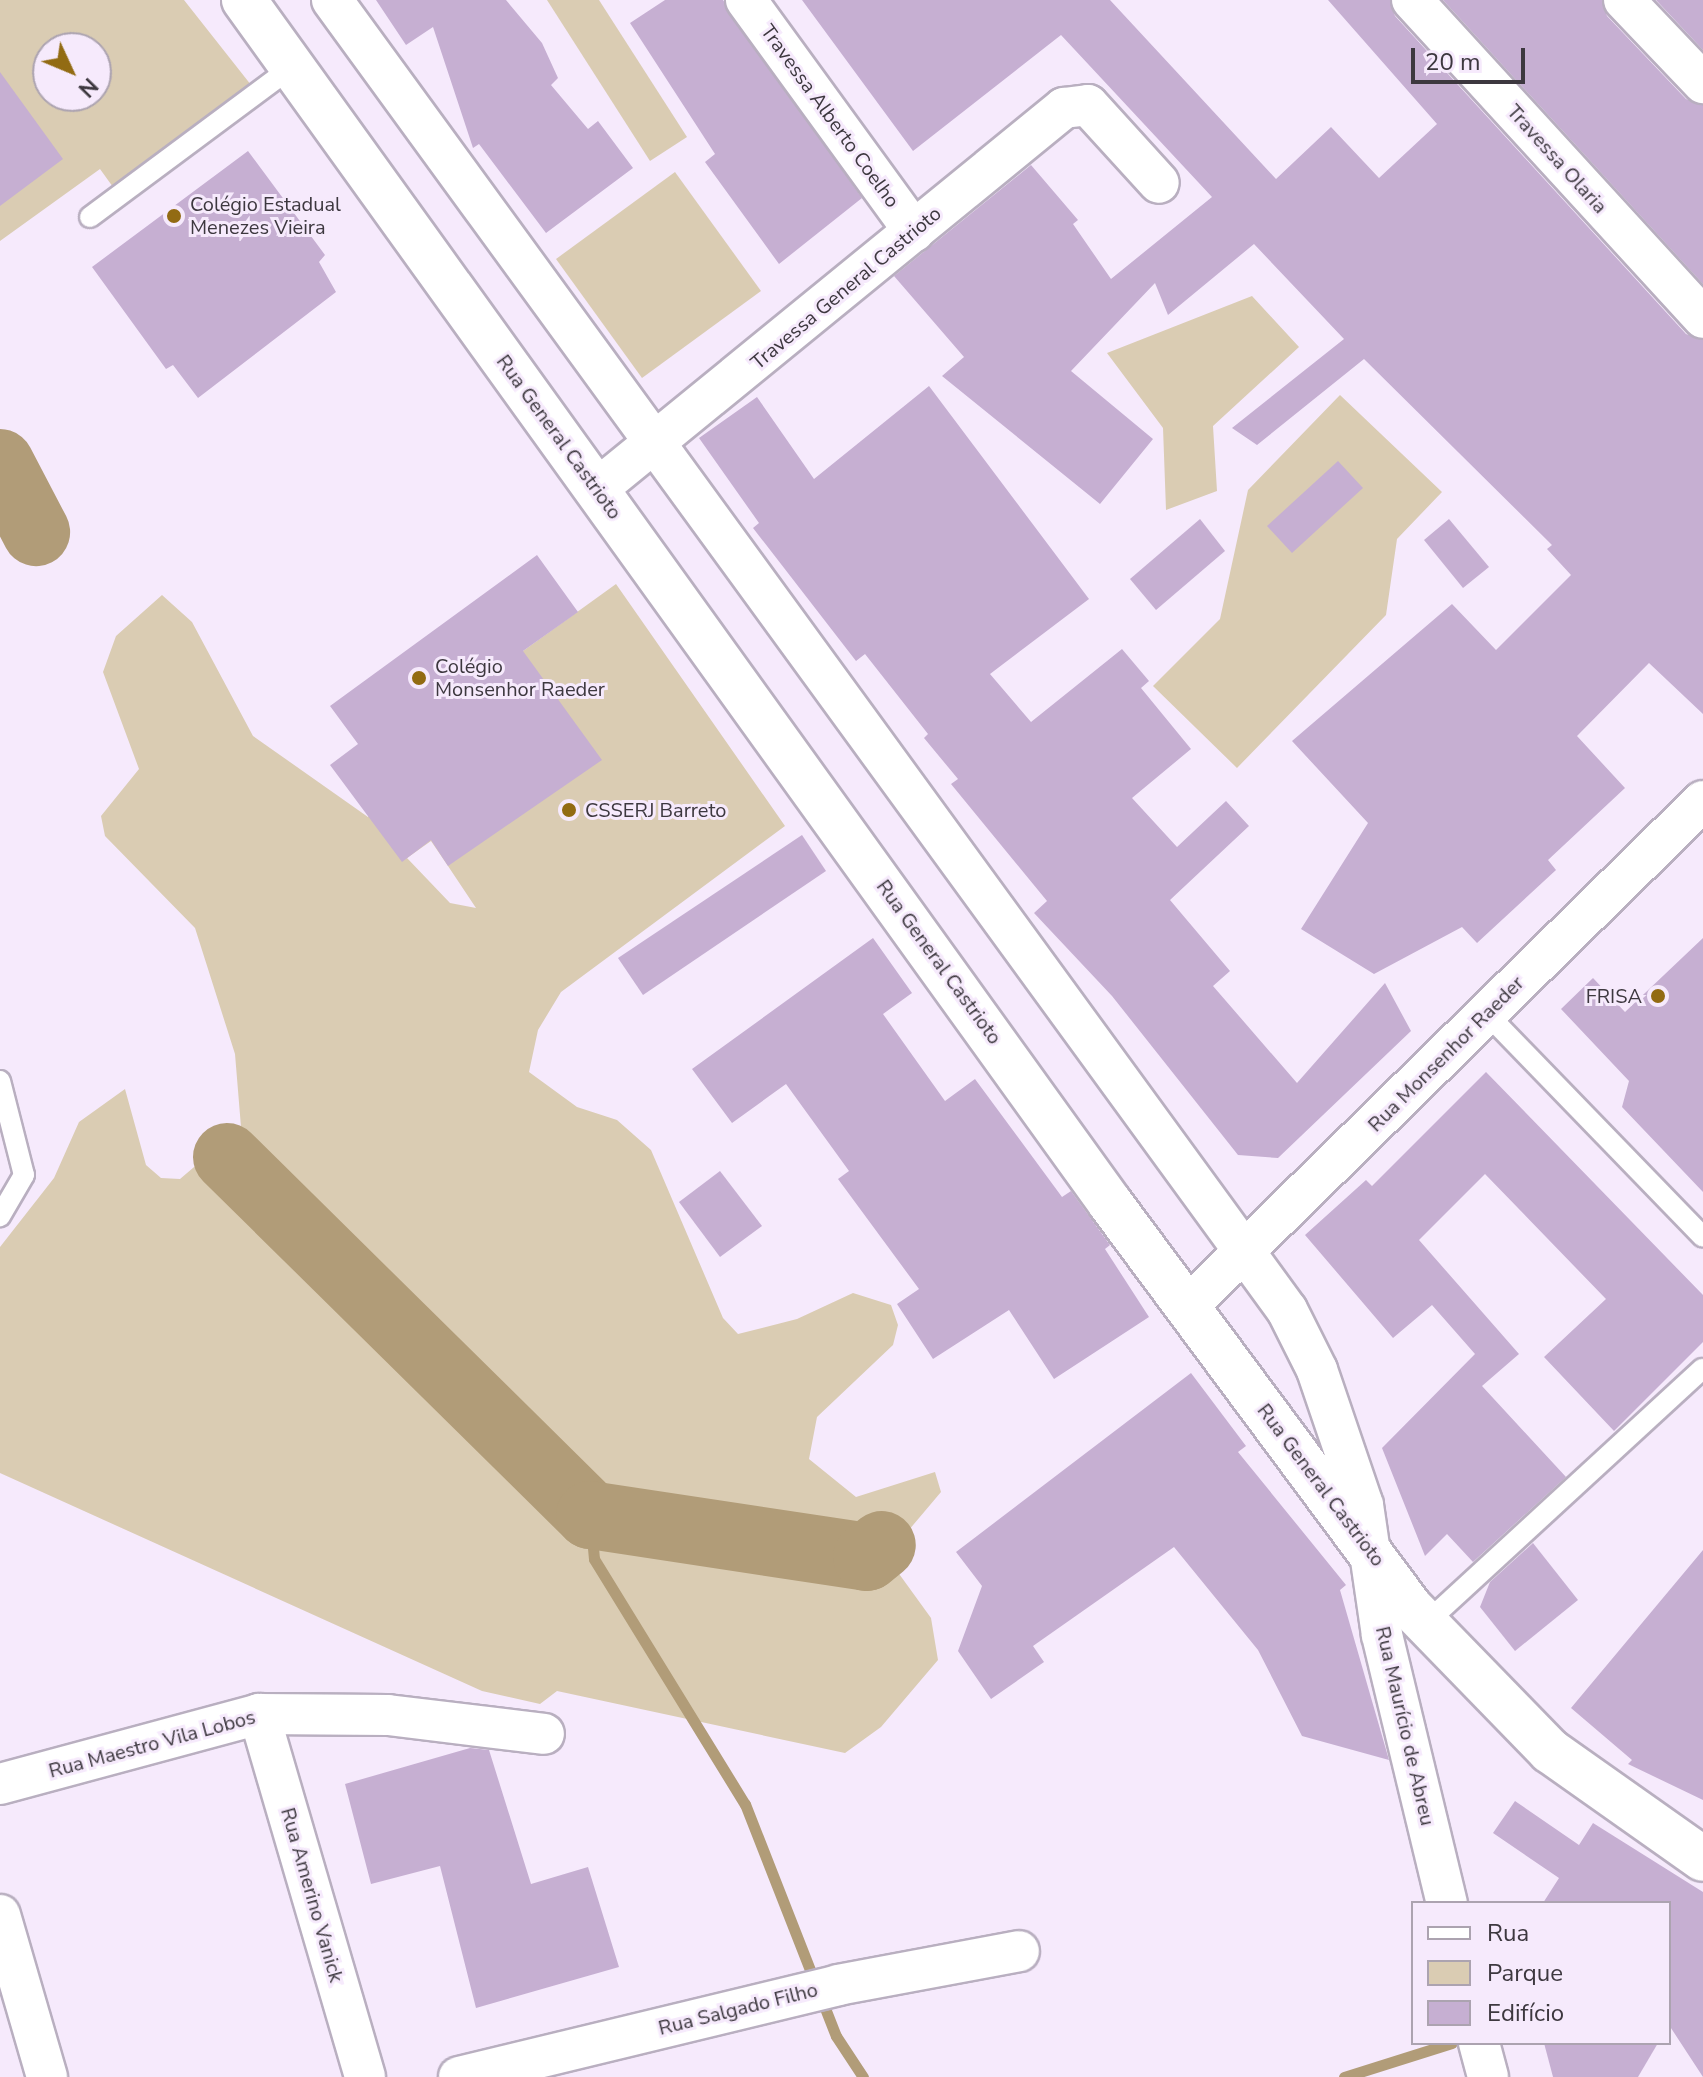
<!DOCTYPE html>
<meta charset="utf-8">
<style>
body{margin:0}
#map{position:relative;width:1703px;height:2077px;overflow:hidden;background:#f6eafc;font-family:"Nunito Sans",sans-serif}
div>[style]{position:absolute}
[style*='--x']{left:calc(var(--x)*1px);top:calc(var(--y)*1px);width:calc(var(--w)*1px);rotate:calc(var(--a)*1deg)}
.green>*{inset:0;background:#daccb3}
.stream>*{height:11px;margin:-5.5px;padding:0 5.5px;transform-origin:5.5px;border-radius:5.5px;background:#b19c78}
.river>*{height:68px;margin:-34px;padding:0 34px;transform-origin:34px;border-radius:34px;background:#b19c78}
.building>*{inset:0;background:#c6afd2}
.roads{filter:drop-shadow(2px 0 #b9afc0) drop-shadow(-2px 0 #b9afc0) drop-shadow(0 2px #b9afc0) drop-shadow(0 -2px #b9afc0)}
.service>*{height:20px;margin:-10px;padding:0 10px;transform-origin:10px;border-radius:10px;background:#fff}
.minor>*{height:40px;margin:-20px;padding:0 20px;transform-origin:20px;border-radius:20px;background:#fff}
.primary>*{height:44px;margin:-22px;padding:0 22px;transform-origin:22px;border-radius:22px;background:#fff}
.dots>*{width:22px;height:22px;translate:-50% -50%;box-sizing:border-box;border:4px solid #f6eafc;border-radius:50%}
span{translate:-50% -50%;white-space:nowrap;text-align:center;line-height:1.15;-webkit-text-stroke:6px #f6eafc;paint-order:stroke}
.street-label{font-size:20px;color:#3d383f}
.poi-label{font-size:20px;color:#3d383f}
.left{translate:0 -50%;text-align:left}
.right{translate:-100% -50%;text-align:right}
.legend{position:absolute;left:1411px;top:1901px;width:260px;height:144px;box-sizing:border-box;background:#f6eafc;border:2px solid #aca3b0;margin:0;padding:10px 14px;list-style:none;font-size:24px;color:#3d383f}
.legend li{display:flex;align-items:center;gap:16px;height:40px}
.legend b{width:40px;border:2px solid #aca3b0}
.north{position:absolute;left:32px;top:32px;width:80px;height:80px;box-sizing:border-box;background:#f6eafc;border:2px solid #aca3b0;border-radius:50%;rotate:134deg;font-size:22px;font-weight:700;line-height:32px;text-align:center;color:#3d383f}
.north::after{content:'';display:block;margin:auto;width:28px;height:36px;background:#926b13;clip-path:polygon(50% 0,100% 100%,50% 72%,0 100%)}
.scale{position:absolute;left:1411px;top:48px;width:114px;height:36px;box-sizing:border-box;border:4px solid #3d383f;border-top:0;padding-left:10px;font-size:24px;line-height:28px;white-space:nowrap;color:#3d383f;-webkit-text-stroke:6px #f6eafc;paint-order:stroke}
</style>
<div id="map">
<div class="green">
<i style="clip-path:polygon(evenodd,0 0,184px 0,255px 90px,118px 194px,100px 169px,0 241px,0 0,48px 48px,96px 48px,96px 96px,48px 96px,48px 48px)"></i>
<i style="clip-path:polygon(547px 0,599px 0,687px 137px,650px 161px)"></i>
<i style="clip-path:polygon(675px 172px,761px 291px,642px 378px,556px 259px)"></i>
<i style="clip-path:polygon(1252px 296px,1299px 347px,1213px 426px,1217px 491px,1166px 510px,1163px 428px,1107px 353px)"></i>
<i style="clip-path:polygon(1340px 395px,1442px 492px,1397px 539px,1386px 615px,1237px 768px,1153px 686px,1220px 619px,1248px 490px)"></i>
<i style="clip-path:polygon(evenodd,616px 584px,785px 826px,561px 992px,538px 1030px,529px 1072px,577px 1107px,617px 1120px,651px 1150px,723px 1318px,738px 1334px,797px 1319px,853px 1293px,891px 1305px,898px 1325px,893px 1345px,817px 1417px,809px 1459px,856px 1497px,935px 1472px,941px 1492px,892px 1550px,897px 1571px,931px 1618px,938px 1660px,881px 1727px,845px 1753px,557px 1691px,540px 1704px,482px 1691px,0 1473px,0 1247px,54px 1178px,79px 1122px,125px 1089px,146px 1165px,161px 1178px,180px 1179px,241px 1127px,235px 1054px,195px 928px,105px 836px,101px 816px,139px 769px,103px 672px,116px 636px,162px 595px,192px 622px,253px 736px,368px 817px,523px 651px,616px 584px,431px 841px,448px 866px,476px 908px,450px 903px,407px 858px,431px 841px)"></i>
</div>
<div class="stream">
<i style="--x:590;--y:1515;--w:44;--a:84.8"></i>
<i style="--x:594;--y:1559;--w:288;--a:58.4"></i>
<i style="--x:745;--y:1804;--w:249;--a:68.6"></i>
<i style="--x:836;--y:2036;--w:49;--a:56.6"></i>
<i style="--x:1344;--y:2077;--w:113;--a:-17.5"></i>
</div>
<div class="river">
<i style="--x:0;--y:463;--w:78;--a:62.4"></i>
<i style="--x:227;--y:1157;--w:510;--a:44.6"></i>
<i style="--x:590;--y:1515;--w:280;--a:8.6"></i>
<i style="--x:867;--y:1557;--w:19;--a:-39"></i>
</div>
<div class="building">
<i style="clip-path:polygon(376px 0,506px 0,542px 43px,558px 78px,551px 85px,588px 129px,598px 121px,633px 168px,546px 233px,479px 144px,473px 148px,433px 27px,406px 45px)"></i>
<i style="clip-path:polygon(665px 0,723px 0,862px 198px,779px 264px,705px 162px,715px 154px,630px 23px)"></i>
<i style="clip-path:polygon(802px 0,1110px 0,1276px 179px,1331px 127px,1379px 178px,1437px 124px,1328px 0,1390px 0,1395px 16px,1686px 334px,1703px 340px,1703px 714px,1649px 663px,1577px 736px,1625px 788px,1548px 860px,1556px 870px,1477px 943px,1462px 927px,1374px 974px,1301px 929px,1368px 823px,1292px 741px,1452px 604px,1496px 650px,1571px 575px,1547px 549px,1552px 545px,1364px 359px,1257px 445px,1232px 428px,1344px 339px,1254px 244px,1168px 315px,1155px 283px,1071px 371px,1153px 439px,1100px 504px,942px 376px,964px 357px,894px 276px,1031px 165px,1078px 220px,1073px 224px,1111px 279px,1212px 197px,1061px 35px,913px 151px)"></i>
<i style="clip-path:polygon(1443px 0,1602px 0,1607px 16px,1686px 99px,1703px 105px,1703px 284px)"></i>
<i style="clip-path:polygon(1656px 0,1703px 0,1703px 50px)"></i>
<i style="clip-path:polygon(0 72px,63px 159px,0 206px)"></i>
<i style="clip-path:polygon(248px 151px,325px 255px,319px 262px,336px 292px,198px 398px,173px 365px,166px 369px,92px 267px)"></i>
<i style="clip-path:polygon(929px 386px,1089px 599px,990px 674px,1031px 722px,1122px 649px,1149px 681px,1141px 688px,1191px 749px,1132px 798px,1177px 847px,1226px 801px,1249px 826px,1170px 900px,1230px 971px,1213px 986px,1297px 1083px,1385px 983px,1411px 1031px,1278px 1158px,1238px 1155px,1112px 996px,1034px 913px,1047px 901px,951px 784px,958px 779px,924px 738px,928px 734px,865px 654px,856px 661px,753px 528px,759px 523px,699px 438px,757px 397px,814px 479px)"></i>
<i style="clip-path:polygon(1338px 461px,1363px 488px,1292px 553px,1267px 526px)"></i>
<i style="clip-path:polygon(1200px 519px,1225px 551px,1156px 610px,1130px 579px)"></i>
<i style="clip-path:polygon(1449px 519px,1489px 567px,1463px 588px,1424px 540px)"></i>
<i style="clip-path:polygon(537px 555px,578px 612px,523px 651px,602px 760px,448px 866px,431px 840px,402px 862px,330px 765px,358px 744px,330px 706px)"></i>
<i style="clip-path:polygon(802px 835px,826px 871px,643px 995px,618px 958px)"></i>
<i style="clip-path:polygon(873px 938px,912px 993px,883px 1014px,945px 1101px,975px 1079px,1062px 1197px,1071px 1191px,1110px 1245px,1105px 1249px,1149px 1317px,1054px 1379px,1009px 1310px,933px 1359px,897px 1304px,919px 1289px,838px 1179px,849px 1171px,786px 1084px,732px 1123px,692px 1069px)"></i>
<i style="clip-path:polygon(1703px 938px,1703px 1192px,1622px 1107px,1629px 1081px,1561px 1009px,1593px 978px,1625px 1012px)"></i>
<i style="clip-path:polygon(1486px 1072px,1703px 1295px,1703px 1342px,1614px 1431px,1544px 1357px,1606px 1299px,1485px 1174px,1419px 1240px,1519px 1354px,1482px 1386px,1566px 1477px,1473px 1562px,1447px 1534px,1425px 1556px,1382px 1448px,1475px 1354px,1432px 1305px,1393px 1338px,1305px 1235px,1366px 1180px,1372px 1186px)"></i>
<i style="clip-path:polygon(720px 1171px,762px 1226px,720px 1257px,679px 1202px)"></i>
<i style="clip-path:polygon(1191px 1373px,1246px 1446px,1238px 1452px,1346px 1585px,1340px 1590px,1389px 1760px,1302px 1736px,1258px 1650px,1174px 1547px,1033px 1646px,1044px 1662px,991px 1699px,958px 1651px,982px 1586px,956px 1552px)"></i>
<i style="clip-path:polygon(1533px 1543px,1578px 1600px,1515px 1651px,1480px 1607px,1490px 1582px)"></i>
<i style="clip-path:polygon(1703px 1550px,1703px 1800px,1628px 1764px,1632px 1760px,1571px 1708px)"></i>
<i style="clip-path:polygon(470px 1748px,489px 1750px,531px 1884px,588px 1867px,619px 1967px,476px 2008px,440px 1866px,371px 1884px,345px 1784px)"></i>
<i style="clip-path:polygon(1515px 1801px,1579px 1845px,1593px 1823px,1703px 1892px,1703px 2077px,1669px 2025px,1669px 1903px,1543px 1903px,1559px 1878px,1493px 1833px)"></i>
<i style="clip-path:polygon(1544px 2043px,1658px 2043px,1638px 2077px,1553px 2077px)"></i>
</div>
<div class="roads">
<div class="service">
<i style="--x:90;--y:217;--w:252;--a:-36.6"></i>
<i style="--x:1487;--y:1014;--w:310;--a:45.9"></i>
<i style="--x:0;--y:1081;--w:97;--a:75.7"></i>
<i style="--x:24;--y:1175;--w:48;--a:120.3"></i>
<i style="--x:1427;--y:1622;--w:374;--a:-42.6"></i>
</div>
<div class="minor">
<i style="--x:332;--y:0;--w:1621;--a:53.91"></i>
<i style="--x:1287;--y:1310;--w:67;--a:63.4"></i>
<i style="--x:1317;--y:1370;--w:143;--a:71.2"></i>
<i style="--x:1363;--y:1505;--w:131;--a:81.7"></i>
<i style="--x:1382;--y:1635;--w:276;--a:76.4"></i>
<i style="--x:746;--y:0;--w:286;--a:54"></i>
<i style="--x:1412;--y:0;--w:431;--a:47.5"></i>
<i style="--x:1624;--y:0;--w:115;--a:46.4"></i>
<i style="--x:597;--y:489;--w:603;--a:-39.21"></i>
<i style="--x:1064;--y:108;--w:24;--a:-7"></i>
<i style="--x:1088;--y:105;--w:105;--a:47.7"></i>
<i style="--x:1188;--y:1306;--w:721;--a:-44.44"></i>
<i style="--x:259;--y:1714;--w:378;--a:73.7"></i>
<i style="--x:0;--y:1784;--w:268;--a:-15.1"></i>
<i style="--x:259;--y:1714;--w:129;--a:0.4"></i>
<i style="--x:388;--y:1715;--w:157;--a:6.9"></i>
<i style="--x:0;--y:1915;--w:169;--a:73.8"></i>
<i style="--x:1479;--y:2043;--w:35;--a:75"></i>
<i style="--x:459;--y:2077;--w:390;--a:-13.6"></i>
<i style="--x:838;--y:1985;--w:184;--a:-10.6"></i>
</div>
<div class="primary">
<i style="--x:244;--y:0;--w:1482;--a:54.25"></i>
<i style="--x:1110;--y:1203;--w:503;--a:53.4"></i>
<i style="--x:1410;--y:1607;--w:201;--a:45.8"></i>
<i style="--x:1550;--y:1751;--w:187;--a:35.2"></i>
</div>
</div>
<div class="dots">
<i style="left:174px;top:216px;background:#926b13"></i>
<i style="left:419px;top:678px;background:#926b13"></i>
<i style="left:569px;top:810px;background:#926b13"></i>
<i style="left:1658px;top:996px;background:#926b13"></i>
</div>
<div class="street-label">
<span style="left:830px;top:116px;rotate:54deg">Travessa Alberto Coelho</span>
<span style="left:1557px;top:159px;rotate:48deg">Travessa Olaria</span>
<span style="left:846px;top:288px;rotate:-40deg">Travessa General Castrioto</span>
<span style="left:559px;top:437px;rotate:54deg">Rua General Castrioto</span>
<span style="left:939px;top:962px;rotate:54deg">Rua General Castrioto</span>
<span style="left:1446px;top:1054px;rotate:-45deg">Rua Monsenhor Raeder</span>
<span style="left:1321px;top:1485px;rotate:53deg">Rua General Castrioto</span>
<span style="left:1405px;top:1726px;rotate:77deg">Rua Maurício de Abreu</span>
<span style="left:152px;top:1744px;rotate:-15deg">Rua Maestro Vila Lobos</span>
<span style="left:312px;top:1895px;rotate:74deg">Rua Amerino Vanick</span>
<span style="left:738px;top:2009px;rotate:-14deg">Rua Salgado Filho</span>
</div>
<div class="poi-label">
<span class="left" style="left:190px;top:216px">Colégio Estadual<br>Menezes Vieira</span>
<span class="left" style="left:435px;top:678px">Colégio<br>Monsenhor Raeder</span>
<span class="left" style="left:585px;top:810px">CSSERJ Barreto</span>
<span class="right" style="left:1642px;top:996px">FRISA</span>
</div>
<ul class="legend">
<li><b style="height:10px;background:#fff"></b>Rua</li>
<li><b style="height:22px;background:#daccb3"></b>Parque</li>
<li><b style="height:22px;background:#c6afd2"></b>Edifício</li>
</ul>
<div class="north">N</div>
<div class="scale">20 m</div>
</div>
